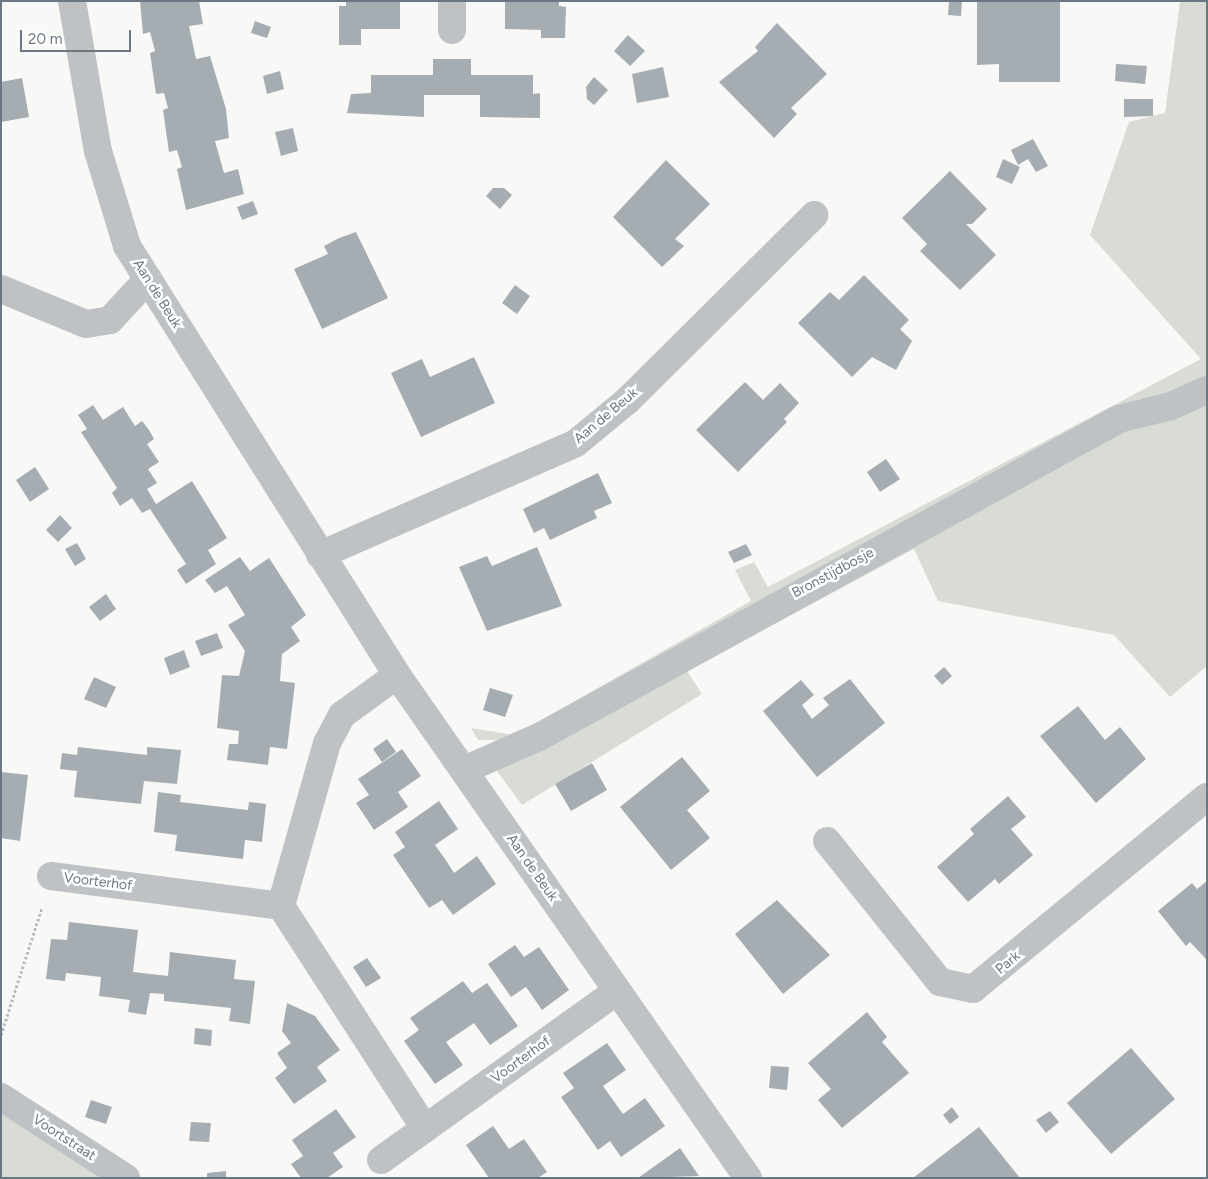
<!DOCTYPE html>
<style>
body{margin:0}
#map{position:relative;width:1208px;height:1179px;overflow:hidden;background:#f8f8f6;font-family:Figtree,sans-serif}
div>[style]{position:absolute}
[style*='--x']{left:calc(var(--x)*1px);top:calc(var(--y)*1px);width:calc(var(--w)*1px);rotate:calc(var(--a)*1deg)}
.green>*{inset:0;background:#d8dcd5}
.building>*{inset:0;background:#a6adb2}
.path>*{height:3px;margin-top:-1.5px;transform-origin:0;background:repeating-linear-gradient(90deg,#b8bbbe 0 2.5px,transparent 0 5px)}
.minor>*{height:28px;margin:-14px;padding:0 14px;transform-origin:14px;border-radius:14px;background:#bec2c5}
span{translate:-50% -50%;white-space:nowrap;text-align:center;line-height:1.15;-webkit-text-stroke:5px #fff;paint-order:stroke}
.street-label{font-size:14px;color:#6b7883}
.frame{position:absolute;inset:0;border:2px solid #6b7883;pointer-events:none}
.scale{position:absolute;left:20px;top:30px;width:111px;height:22px;box-sizing:border-box;border:2px solid #6b7883;border-top:0;padding-left:6px;font-size:15px;line-height:18px;white-space:nowrap;color:#6b7883;-webkit-text-stroke:4px #fff;paint-order:stroke}
</style>
<div id="map">
<div class="green">
<i style="clip-path:polygon(1207px 1px,1207px 380px,511px 740px,478px 740px,471px 728px,515px 735px,751px 601px,735px 570px,754px 562px,768px 587px,1201px 359px,1090px 235px,1129px 122px,1165px 113px,1180px 2px)"></i>
<i style="clip-path:polygon(1207px 398px,1207px 666px,1170px 697px,1114px 635px,938px 601px,914px 549px,687px 671px,702px 694px,522px 805px,494px 767px,1124px 426px)"></i>
<i style="clip-path:polygon(1px 1113px,107px 1178px,1px 1178px)"></i>
</div>
<div class="building">
<i style="clip-path:polygon(140px 1px,199px 1px,203px 24px,189px 26px,196px 59px,210px 56px,226px 109px,229px 138px,215px 141px,224px 173px,238px 169px,244px 194px,186px 210px,177px 169px,182px 167px,177px 150px,169px 152px,163px 110px,168px 108px,164px 93px,156px 94px,150px 53px,155px 51px,150px 32px,143px 34px)"></i>
<i style="clip-path:polygon(346px 1px,400px 1px,400px 29px,361px 29px,361px 45px,339px 45px,339px 6px,346px 6px)"></i>
<i style="clip-path:polygon(505px 1px,559px 1px,559px 6px,566px 7px,565px 38px,541px 38px,541px 30px,505px 29px)"></i>
<i style="clip-path:polygon(949px 1px,962px 1px,961px 16px,948px 15px)"></i>
<i style="clip-path:polygon(977px 1px,1060px 1px,1060px 82px,999px 82px,999px 64px,977px 65px)"></i>
<i style="clip-path:polygon(255px 21px,271px 27px,267px 38px,251px 33px)"></i>
<i style="clip-path:polygon(777px 23px,827px 74px,791px 108px,797px 114px,774px 138px,719px 82px,758px 51px,755px 47px)"></i>
<i style="clip-path:polygon(628px 35px,645px 51px,630px 66px,614px 51px)"></i>
<i style="clip-path:polygon(433px 59px,471px 59px,471px 75px,533px 75px,533px 94px,540px 93px,540px 118px,480px 117px,480px 95px,424px 95px,424px 117px,347px 113px,351px 94px,371px 93px,371px 75px,433px 75px)"></i>
<i style="clip-path:polygon(1116px 64px,1147px 66px,1145px 84px,1115px 81px)"></i>
<i style="clip-path:polygon(663px 67px,669px 97px,637px 103px,632px 74px)"></i>
<i style="clip-path:polygon(280px 71px,284px 89px,267px 94px,263px 76px)"></i>
<i style="clip-path:polygon(594px 77px,608px 90px,594px 105px,587px 99px,586px 87px)"></i>
<i style="clip-path:polygon(22px 78px,29px 117px,1px 122px,1px 82px)"></i>
<i style="clip-path:polygon(1124px 99px,1153px 99px,1153px 116px,1124px 117px)"></i>
<i style="clip-path:polygon(293px 128px,298px 151px,281px 156px,275px 132px)"></i>
<i style="clip-path:polygon(1033px 139px,1048px 166px,1036px 172px,1028px 159px,1018px 165px,1011px 150px)"></i>
<i style="clip-path:polygon(1003px 159px,1020px 167px,1012px 184px,996px 177px)"></i>
<i style="clip-path:polygon(666px 160px,710px 204px,675px 239px,684px 246px,662px 267px,613px 217px)"></i>
<i style="clip-path:polygon(950px 171px,987px 209px,972px 224px,966px 224px,996px 255px,960px 290px,920px 251px,927px 244px,902px 218px)"></i>
<i style="clip-path:polygon(493px 188px,504px 188px,512px 195px,500px 209px,486px 196px)"></i>
<i style="clip-path:polygon(253px 201px,258px 214px,242px 220px,237px 207px)"></i>
<i style="clip-path:polygon(356px 232px,388px 298px,322px 329px,294px 269px,328px 254px,324px 246px,339px 238px)"></i>
<i style="clip-path:polygon(864px 275px,909px 320px,900px 329px,912px 341px,896px 370px,872px 357px,852px 377px,798px 323px,830px 292px,839px 300px)"></i>
<i style="clip-path:polygon(515px 285px,530px 296px,517px 314px,502px 303px)"></i>
<i style="clip-path:polygon(474px 357px,495px 403px,421px 437px,391px 373px,422px 359px,430px 377px)"></i>
<i style="clip-path:polygon(745px 382px,763px 400px,780px 383px,799px 403px,784px 419px,787px 422px,738px 472px,696px 430px)"></i>
<i style="clip-path:polygon(93px 405px,103px 420px,123px 407px,135px 426px,142px 421px,149px 430px,154px 439px,147px 444px,159px 462px,148px 469px,157px 483px,147px 489px,156px 504px,192px 481px,227px 538px,208px 550px,216px 564px,186px 584px,177px 570px,186px 564px,150px 509px,142px 513px,132px 498px,120px 506px,112px 493px,117px 488px,81px 432px,87px 429px,78px 415px)"></i>
<i style="clip-path:polygon(886px 459px,900px 479px,880px 492px,867px 472px)"></i>
<i style="clip-path:polygon(35px 467px,49px 489px,30px 502px,16px 480px)"></i>
<i style="clip-path:polygon(598px 473px,612px 503px,594px 511px,597px 518px,550px 540px,544px 528px,534px 533px,523px 509px)"></i>
<i style="clip-path:polygon(60px 515px,72px 528px,58px 542px,46px 530px)"></i>
<i style="clip-path:polygon(77px 543px,86px 559px,75px 566px,65px 549px)"></i>
<i style="clip-path:polygon(746px 544px,752px 555px,734px 563px,728px 552px)"></i>
<i style="clip-path:polygon(537px 547px,562px 606px,487px 631px,459px 567px,487px 556px,492px 566px)"></i>
<i style="clip-path:polygon(240px 557px,250px 571px,269px 558px,306px 615px,291px 627px,300px 641px,282px 654px,280px 681px,295px 683px,287px 749px,270px 747px,268px 765px,227px 760px,229px 744px,238px 744px,239px 731px,217px 728px,222px 675px,239px 676px,245px 651px,228px 625px,245px 615px,227px 586px,215px 593px,205px 580px)"></i>
<i style="clip-path:polygon(106px 594px,116px 609px,100px 621px,89px 607px)"></i>
<i style="clip-path:polygon(217px 633px,223px 648px,201px 656px,195px 641px)"></i>
<i style="clip-path:polygon(184px 650px,190px 667px,170px 675px,164px 658px)"></i>
<i style="clip-path:polygon(944px 667px,952px 676px,942px 685px,934px 676px)"></i>
<i style="clip-path:polygon(94px 677px,116px 687px,106px 708px,84px 699px)"></i>
<i style="clip-path:polygon(850px 679px,885px 723px,817px 777px,763px 711px,801px 680px,814px 695px,802px 705px,812px 719px,829px 705px,823px 698px)"></i>
<i style="clip-path:polygon(490px 688px,513px 695px,505px 717px,483px 710px)"></i>
<i style="clip-path:polygon(1078px 706px,1105px 740px,1120px 727px,1146px 759px,1096px 803px,1040px 736px)"></i>
<i style="clip-path:polygon(387px 739px,396px 752px,382px 762px,373px 749px)"></i>
<i style="clip-path:polygon(78px 747px,147px 755px,147px 747px,181px 750px,177px 784px,144px 781px,141px 804px,74px 797px,77px 771px,60px 769px,62px 753px,77px 755px)"></i>
<i style="clip-path:polygon(402px 749px,421px 776px,398px 792px,408px 807px,374px 830px,356px 803px,369px 795px,358px 779px)"></i>
<i style="clip-path:polygon(682px 757px,710px 791px,687px 810px,710px 838px,671px 870px,620px 807px)"></i>
<i style="clip-path:polygon(592px 763px,607px 790px,571px 811px,555px 784px)"></i>
<i style="clip-path:polygon(1px 772px,28px 775px,20px 841px,1px 838px)"></i>
<i style="clip-path:polygon(158px 792px,181px 795px,180px 802px,248px 810px,249px 802px,266px 804px,262px 842px,245px 840px,243px 859px,175px 851px,177px 835px,154px 832px)"></i>
<i style="clip-path:polygon(1008px 796px,1026px 817px,1011px 829px,1033px 855px,999px 884px,995px 879px,968px 902px,937px 867px,974px 834px,970px 829px)"></i>
<i style="clip-path:polygon(439px 801px,458px 829px,435px 845px,445px 859px,454px 873px,477px 856px,496px 884px,453px 915px,442px 900px,429px 908px,393px 855px,405px 847px,395px 832px)"></i>
<i style="clip-path:polygon(1207px 881px,1207px 960px,1190px 942px,1186px 946px,1158px 911px,1192px 883px,1197px 889px)"></i>
<i style="clip-path:polygon(777px 900px,830px 955px,783px 994px,735px 934px)"></i>
<i style="clip-path:polygon(69px 922px,138px 930px,133px 972px,168px 976px,170px 952px,236px 960px,234px 979px,255px 981px,250px 1024px,229px 1021px,231px 1008px,164px 1001px,164px 994px,150px 993px,146px 1015px,128px 1012px,130px 1000px,99px 996px,101px 977px,66px 973px,65px 981px,46px 979px,51px 939px,67px 940px)"></i>
<i style="clip-path:polygon(515px 945px,524px 957px,539px 947px,569px 990px,542px 1010px,526px 987px,511px 997px,488px 964px)"></i>
<i style="clip-path:polygon(367px 958px,381px 978px,366px 987px,353px 967px)"></i>
<i style="clip-path:polygon(463px 981px,472px 993px,487px 983px,518px 1026px,490px 1045px,474px 1023px,446px 1042px,463px 1065px,435px 1084px,404px 1041px,419px 1030px,410px 1018px)"></i>
<i style="clip-path:polygon(287px 1003px,315px 1016px,340px 1050px,317px 1067px,327px 1081px,294px 1104px,275px 1078px,287px 1068px,277px 1053px,291px 1043px,282px 1031px)"></i>
<i style="clip-path:polygon(867px 1012px,887px 1037px,882px 1042px,909px 1073px,842px 1128px,818px 1100px,831px 1089px,808px 1063px)"></i>
<i style="clip-path:polygon(195px 1028px,212px 1030px,211px 1046px,194px 1044px)"></i>
<i style="clip-path:polygon(607px 1043px,626px 1070px,603px 1086px,623px 1114px,645px 1098px,665px 1126px,621px 1157px,610px 1141px,598px 1150px,561px 1097px,574px 1088px,563px 1073px)"></i>
<i style="clip-path:polygon(1131px 1048px,1175px 1099px,1111px 1154px,1067px 1103px)"></i>
<i style="clip-path:polygon(771px 1066px,789px 1067px,787px 1090px,769px 1088px)"></i>
<i style="clip-path:polygon(91px 1100px,112px 1107px,106px 1124px,85px 1117px)"></i>
<i style="clip-path:polygon(952px 1107px,959px 1117px,950px 1124px,943px 1115px)"></i>
<i style="clip-path:polygon(336px 1109px,356px 1137px,333px 1153px,343px 1167px,327px 1178px,301px 1178px,291px 1164px,303px 1156px,292px 1140px)"></i>
<i style="clip-path:polygon(1050px 1111px,1059px 1122px,1046px 1133px,1036px 1120px)"></i>
<i style="clip-path:polygon(191px 1122px,211px 1123px,209px 1142px,189px 1141px)"></i>
<i style="clip-path:polygon(493px 1126px,509px 1149px,524px 1139px,547px 1172px,538px 1178px,489px 1178px,466px 1145px)"></i>
<i style="clip-path:polygon(979px 1127px,1020px 1178px,913px 1178px)"></i>
<i style="clip-path:polygon(680px 1148px,699px 1176px,638px 1178px)"></i>
<i style="clip-path:polygon(226px 1171px,226px 1178px,207px 1178px,207px 1173px)"></i>
</div>
<div class="path">
<i style="--x:1;--y:1035;--w:134;--a:-72.2"></i>
</div>
<div class="minor">
<i style="--x:72;--y:1;--w:152;--a:80.2"></i>
<i style="--x:98;--y:151;--w:99;--a:73"></i>
<i style="--x:127;--y:246;--w:507;--a:57.81"></i>
<i style="--x:397;--y:675;--w:613;--a:55.09"></i>
<i style="--x:452;--y:30;--w:29;--a:-90"></i>
<i style="--x:1;--y:289;--w:92;--a:22.4"></i>
<i style="--x:86;--y:324;--w:24;--a:-9"></i>
<i style="--x:110;--y:320;--w:56;--a:-47.2"></i>
<i style="--x:320;--y:555;--w:279;--a:-23.6"></i>
<i style="--x:576;--y:443;--w:66;--a:-39.5"></i>
<i style="--x:627;--y:401;--w:264;--a:-44.8"></i>
<i style="--x:397;--y:675;--w:68;--a:144"></i>
<i style="--x:342;--y:715;--w:32;--a:118"></i>
<i style="--x:327;--y:743;--w:169;--a:105.8"></i>
<i style="--x:281;--y:906;--w:265;--a:57.1"></i>
<i style="--x:464;--y:770;--w:84;--a:-23.8"></i>
<i style="--x:541;--y:736;--w:659;--a:-28.74"></i>
<i style="--x:1119;--y:419;--w:54;--a:-14"></i>
<i style="--x:1171;--y:406;--w:39;--a:-24"></i>
<i style="--x:827;--y:841;--w:181;--a:51.3"></i>
<i style="--x:940;--y:982;--w:34;--a:12"></i>
<i style="--x:973;--y:989;--w:303;--a:-39.4"></i>
<i style="--x:51;--y:876;--w:232;--a:7.4"></i>
<i style="--x:1;--y:1097;--w:149;--a:32.9"></i>
<i style="--x:381;--y:1160;--w:290;--a:-35.6"></i>
</div>
<div class="street-label">
<span style="left:157px;top:294px;rotate:58deg">Aan de Beuk</span>
<span style="left:606px;top:416px;rotate:-40deg">Aan de Beuk</span>
<span style="left:833px;top:573px;rotate:-28deg">Bronstijdbosje</span>
<span style="left:532px;top:868px;rotate:55deg">Aan de Beuk</span>
<span style="left:98px;top:882px;rotate:7deg">Voorterhof</span>
<span style="left:1008px;top:963px;rotate:-40deg">Park</span>
<span style="left:521px;top:1060px;rotate:-36deg">Voorterhof</span>
<span style="left:64px;top:1138px;rotate:33deg">Voortstraat</span>
</div>
<div class="frame"></div>
<div class="scale">20 m</div>
</div>
